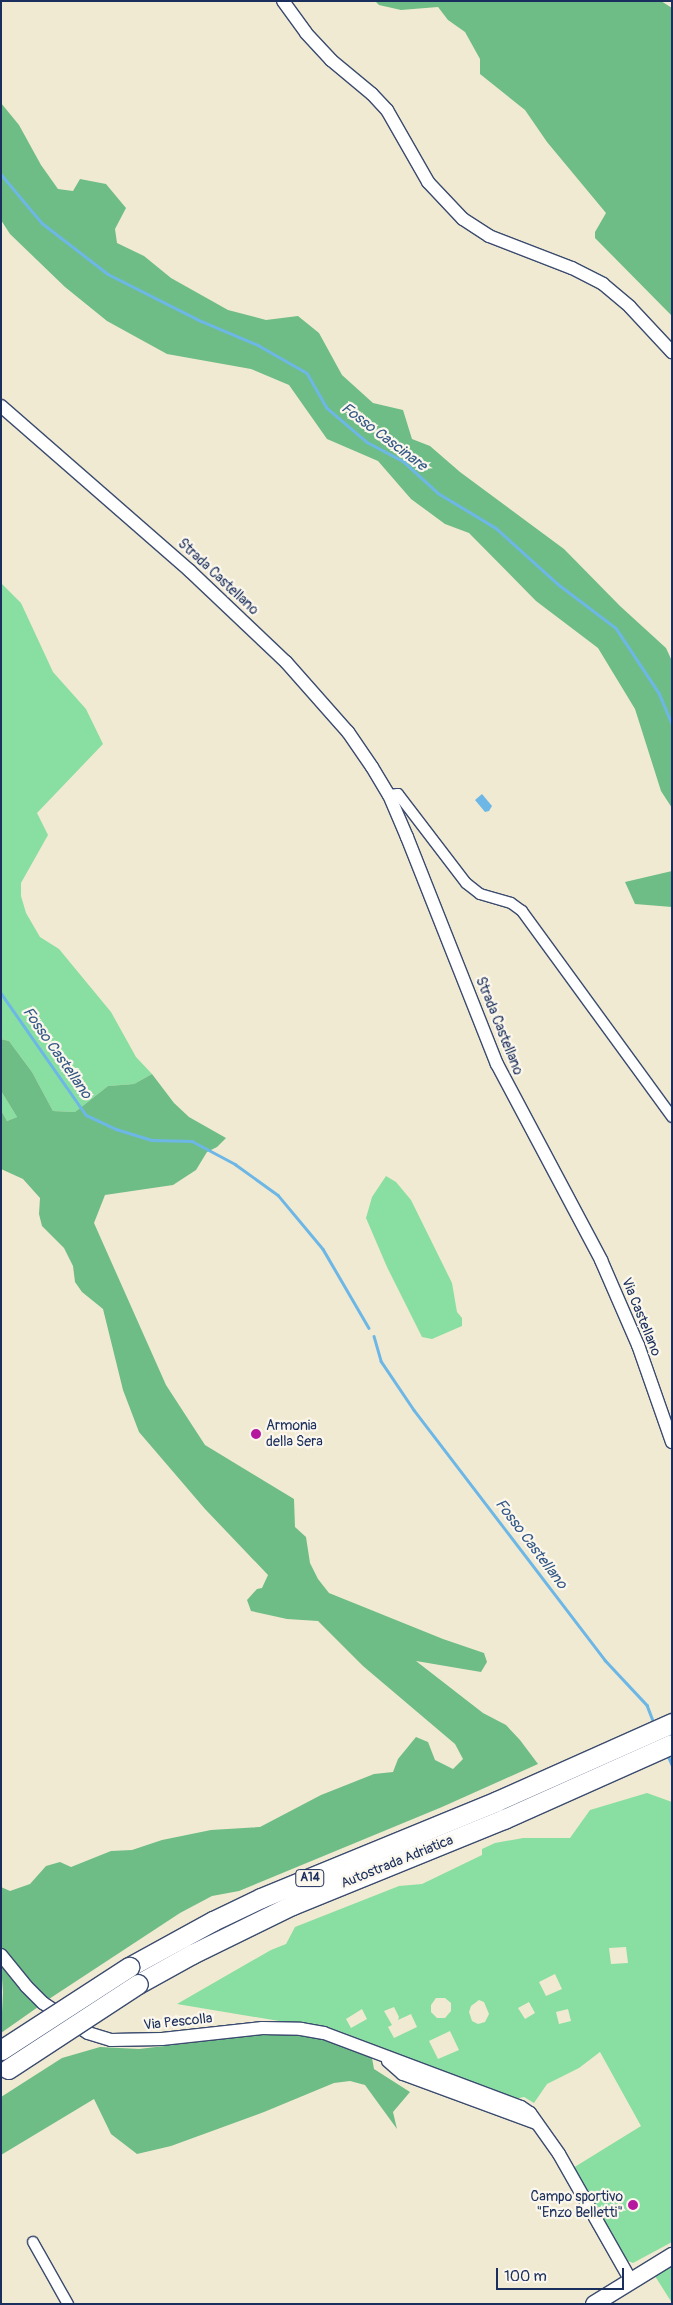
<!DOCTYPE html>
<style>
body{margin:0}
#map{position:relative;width:673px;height:2305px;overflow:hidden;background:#f1ead2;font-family:Pangolin,sans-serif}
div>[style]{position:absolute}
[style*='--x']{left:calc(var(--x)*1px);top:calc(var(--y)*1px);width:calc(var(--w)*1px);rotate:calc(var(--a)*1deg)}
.green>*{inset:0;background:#89dea1}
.forest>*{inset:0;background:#6ebd87}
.water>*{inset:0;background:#6db7e6}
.stream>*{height:2.5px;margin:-1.25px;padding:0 1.25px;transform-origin:1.25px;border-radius:1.25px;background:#6db7e6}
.roads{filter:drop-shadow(1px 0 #3b4b6f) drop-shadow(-1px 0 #3b4b6f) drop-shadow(0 1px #3b4b6f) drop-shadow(0 -1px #3b4b6f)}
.minor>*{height:10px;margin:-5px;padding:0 5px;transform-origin:5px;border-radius:5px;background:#fff}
.tertiary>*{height:12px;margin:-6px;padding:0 6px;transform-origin:6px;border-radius:6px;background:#fff}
.primary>*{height:16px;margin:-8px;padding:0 8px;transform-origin:8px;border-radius:8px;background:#fff}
.motorway>*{height:19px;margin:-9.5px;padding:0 9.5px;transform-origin:9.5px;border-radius:9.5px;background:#fff}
.bridges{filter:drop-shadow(1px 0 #3b4b6f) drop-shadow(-1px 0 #3b4b6f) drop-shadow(0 1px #3b4b6f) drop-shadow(0 -1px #3b4b6f)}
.motorway-bridge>*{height:19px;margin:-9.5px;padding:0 9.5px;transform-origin:9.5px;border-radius:9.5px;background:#fff}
.dots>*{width:14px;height:14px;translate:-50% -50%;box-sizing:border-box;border:2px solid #fbf7ec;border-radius:50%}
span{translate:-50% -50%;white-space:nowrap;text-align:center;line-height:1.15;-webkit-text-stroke:4.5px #fbf7ec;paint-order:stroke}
.shield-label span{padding:1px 4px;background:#fbf7ec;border:1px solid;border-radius:4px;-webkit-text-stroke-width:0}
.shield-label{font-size:12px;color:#1b2f5e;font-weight:700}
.street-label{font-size:14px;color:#1b2f5e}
.poi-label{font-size:14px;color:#1b2f5e}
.left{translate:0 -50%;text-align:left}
.right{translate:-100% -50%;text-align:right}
.water-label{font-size:15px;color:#345887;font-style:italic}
.frame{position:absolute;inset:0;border:2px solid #1b2f5e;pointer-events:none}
.scale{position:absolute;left:496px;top:2268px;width:128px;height:22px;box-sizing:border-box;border:2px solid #1b2f5e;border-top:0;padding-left:6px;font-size:15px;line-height:18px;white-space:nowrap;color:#1b2f5e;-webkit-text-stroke:4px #fbf7ec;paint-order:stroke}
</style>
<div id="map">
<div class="green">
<i style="clip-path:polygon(1px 583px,21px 603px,53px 672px,86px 709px,103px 744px,37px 813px,48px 835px,21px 883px,21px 896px,26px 913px,40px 937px,59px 949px,111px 1012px,136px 1057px,152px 1074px,134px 1084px,108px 1086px,75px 1112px,53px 1111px,32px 1072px,9px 1041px,1px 1039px)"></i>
<i style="clip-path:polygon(1px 1091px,17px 1117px,7px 1121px,1px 1110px)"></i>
<i style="clip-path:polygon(386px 1176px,396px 1182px,411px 1200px,452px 1283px,457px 1312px,462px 1318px,462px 1326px,432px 1339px,422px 1337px,387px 1267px,366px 1218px,372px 1197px)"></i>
<i style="clip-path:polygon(evenodd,647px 1793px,672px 1802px,672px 2242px,633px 2263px,628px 2261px,573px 2168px,641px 2126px,600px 2052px,579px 2068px,547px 2084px,534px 2103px,524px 2097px,515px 2099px,339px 2031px,177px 2004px,271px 1950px,286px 1944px,295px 1927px,399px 1886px,422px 1884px,482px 1855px,482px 1849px,495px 1843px,523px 1838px,570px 1838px,590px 1810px,647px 1793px,626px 1947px,628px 1963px,611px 1964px,609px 1948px,626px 1947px,647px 1793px,555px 1974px,562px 1989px,546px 1996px,539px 1982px,555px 1974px,647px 1793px,436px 1998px,445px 1998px,451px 2003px,451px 2011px,445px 2018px,437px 2018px,431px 2012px,431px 2005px,436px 1998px,647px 1793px,479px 2000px,484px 2002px,489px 2014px,485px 2022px,478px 2024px,472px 2021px,469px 2012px,471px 2006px,479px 2000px,647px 1793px,529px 2002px,535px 2013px,525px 2019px,518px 2008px,529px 2002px,647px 1793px,394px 2007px,399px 2017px,398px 2020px,411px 2014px,417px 2027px,394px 2038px,388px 2027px,392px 2025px,384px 2011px,394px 2007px,647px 1793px,362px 2009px,367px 2019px,351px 2028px,346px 2019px,362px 2009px,647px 1793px,568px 2009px,571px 2021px,559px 2024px,556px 2012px,568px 2009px,647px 1793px,450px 2031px,459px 2050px,438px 2059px,429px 2041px,450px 2031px)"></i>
<i style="clip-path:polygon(672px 2266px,672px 2303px,655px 2276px)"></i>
</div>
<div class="forest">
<i style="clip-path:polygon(375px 1px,661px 1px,672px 8px,672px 316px,595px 238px,595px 232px,606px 213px,547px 142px,525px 110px,480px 74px,480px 59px,465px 32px,448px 20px,438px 7px,401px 10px,379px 5px)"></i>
<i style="clip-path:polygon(1px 103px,19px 125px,41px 165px,58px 189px,73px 191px,80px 179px,106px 184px,126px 208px,115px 229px,117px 243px,144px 256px,171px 278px,228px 310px,266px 320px,298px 316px,319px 333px,342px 375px,373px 403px,403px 410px,412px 439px,430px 446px,460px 472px,564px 549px,620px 606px,666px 648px,672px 661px,672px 808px,661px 791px,635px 709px,598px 648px,536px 601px,469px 533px,445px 524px,411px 499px,378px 461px,327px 439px,289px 385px,251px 369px,167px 354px,107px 321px,65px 287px,10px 234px,1px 220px)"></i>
<i style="clip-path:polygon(672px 871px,672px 907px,635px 904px,625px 882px)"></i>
<i style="clip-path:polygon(1px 1039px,9px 1041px,32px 1072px,53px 1111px,75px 1112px,108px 1086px,134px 1084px,152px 1074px,174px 1103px,189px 1117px,226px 1138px,217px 1147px,207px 1152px,196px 1170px,173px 1185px,105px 1195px,94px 1223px,166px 1385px,205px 1445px,294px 1499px,295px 1527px,306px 1537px,310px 1563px,318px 1579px,329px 1593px,443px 1639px,484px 1653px,487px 1662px,481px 1672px,416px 1661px,483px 1713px,506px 1725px,520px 1740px,538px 1764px,442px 1807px,239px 1891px,212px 1896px,180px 1913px,49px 1999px,39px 1992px,1px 1948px,1px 1887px,10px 1891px,30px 1884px,46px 1866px,60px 1862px,71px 1867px,111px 1851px,132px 1850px,162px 1840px,211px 1830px,260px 1827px,321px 1795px,374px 1774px,393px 1772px,398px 1759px,416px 1737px,428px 1742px,435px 1760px,453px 1769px,463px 1759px,455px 1744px,363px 1666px,318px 1621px,287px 1619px,251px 1611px,247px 1600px,257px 1589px,262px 1588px,268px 1575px,205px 1509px,139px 1432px,123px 1390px,103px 1309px,82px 1292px,75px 1282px,73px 1266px,64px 1248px,42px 1226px,39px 1214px,40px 1198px,23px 1179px,1px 1169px,1px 1110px,7px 1121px,17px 1117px,1px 1091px)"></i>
<i style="clip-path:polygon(1px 1964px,38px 2007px,1px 2033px,3px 1992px)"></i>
<i style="clip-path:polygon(274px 2033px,294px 2033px,340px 2044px,372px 2058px,374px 2069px,410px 2092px,393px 2112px,397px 2129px,365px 2085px,350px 2081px,334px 2083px,264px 2112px,171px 2146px,137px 2154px,111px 2134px,94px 2099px,1px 2155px,1px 2097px,62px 2058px,100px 2047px,139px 2049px)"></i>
</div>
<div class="water">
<i style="clip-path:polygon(482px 794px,492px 806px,489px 811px,485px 812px,475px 800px)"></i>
</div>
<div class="stream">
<i style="--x:1;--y:174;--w:64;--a:50.1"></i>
<i style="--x:42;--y:223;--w:83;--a:37.7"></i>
<i style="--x:108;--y:274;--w:104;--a:26.8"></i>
<i style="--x:201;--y:321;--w:62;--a:22.8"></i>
<i style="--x:258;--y:345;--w:56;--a:29.7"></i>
<i style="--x:307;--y:373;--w:40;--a:60.3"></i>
<i style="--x:327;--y:408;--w:52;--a:40.4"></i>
<i style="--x:367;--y:442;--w:41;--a:27.8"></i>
<i style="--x:403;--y:461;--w:47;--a:42.4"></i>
<i style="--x:438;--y:493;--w:68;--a:31.1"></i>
<i style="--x:496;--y:528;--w:84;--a:42.1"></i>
<i style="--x:558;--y:584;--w:73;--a:37.2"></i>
<i style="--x:616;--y:628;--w:78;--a:56.5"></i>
<i style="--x:659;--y:693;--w:34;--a:67"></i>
<i style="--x:1;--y:993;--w:149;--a:55.1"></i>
<i style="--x:86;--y:1115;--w:33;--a:25"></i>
<i style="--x:116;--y:1129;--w:37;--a:17"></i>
<i style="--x:151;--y:1140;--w:41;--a:1.4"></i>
<i style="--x:192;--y:1141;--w:49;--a:28.1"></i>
<i style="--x:235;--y:1164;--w:53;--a:35.8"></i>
<i style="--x:278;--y:1195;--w:70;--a:50.2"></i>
<i style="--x:323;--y:1249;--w:91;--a:59.8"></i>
<i style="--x:374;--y:1336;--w:26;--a:74"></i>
<i style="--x:381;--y:1361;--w:59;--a:56"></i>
<i style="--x:414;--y:1410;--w:315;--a:52.6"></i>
<i style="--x:605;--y:1660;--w:62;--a:47"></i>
<i style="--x:647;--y:1705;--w:19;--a:69"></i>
<i style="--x:667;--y:1753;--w:13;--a:67"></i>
</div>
<div class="roads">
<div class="minor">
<i style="--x:389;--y:795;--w:9;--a:-6"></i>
<i style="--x:398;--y:794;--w:112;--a:52.6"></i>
<i style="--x:466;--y:883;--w:18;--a:38"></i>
<i style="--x:480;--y:894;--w:32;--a:16"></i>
<i style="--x:511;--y:903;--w:14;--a:36"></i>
<i style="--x:522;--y:911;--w:255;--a:53.9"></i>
<i style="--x:33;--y:2242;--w:71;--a:60.6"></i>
</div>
<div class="tertiary">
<i style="--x:283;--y:1;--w:39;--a:54"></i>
<i style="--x:306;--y:33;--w:37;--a:47"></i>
<i style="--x:331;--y:60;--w:53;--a:39.7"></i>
<i style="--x:372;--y:94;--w:22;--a:47"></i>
<i style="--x:387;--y:110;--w:83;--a:60.3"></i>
<i style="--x:428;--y:182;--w:51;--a:46.6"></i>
<i style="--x:463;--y:219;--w:31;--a:33"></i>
<i style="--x:489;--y:236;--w:89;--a:21.1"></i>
<i style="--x:572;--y:268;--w:35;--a:27"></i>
<i style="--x:603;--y:284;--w:35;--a:40"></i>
<i style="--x:630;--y:307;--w:62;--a:47"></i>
<i style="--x:1;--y:406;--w:251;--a:41.1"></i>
<i style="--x:190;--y:571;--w:132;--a:43.5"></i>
<i style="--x:286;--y:662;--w:94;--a:48.5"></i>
<i style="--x:348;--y:732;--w:42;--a:55.6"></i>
<i style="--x:372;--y:767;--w:33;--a:59"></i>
<i style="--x:389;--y:795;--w:46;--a:66.8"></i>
<i style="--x:407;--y:837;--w:244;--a:68.4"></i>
<i style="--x:497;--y:1064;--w:222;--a:62"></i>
<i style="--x:601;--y:1260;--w:93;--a:66.5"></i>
<i style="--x:638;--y:1345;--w:103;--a:70.7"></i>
<i style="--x:1;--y:1955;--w:40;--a:51"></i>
<i style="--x:26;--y:1986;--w:24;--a:45"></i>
<i style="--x:43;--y:2003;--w:54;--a:33.7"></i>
<i style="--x:88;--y:2033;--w:24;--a:17"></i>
<i style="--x:111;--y:2040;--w:51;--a:-1.1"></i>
<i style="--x:162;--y:2039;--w:101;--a:-6.3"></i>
<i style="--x:262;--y:2028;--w:39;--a:1"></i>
<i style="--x:301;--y:2029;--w:23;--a:10"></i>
<i style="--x:324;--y:2033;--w:210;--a:20.6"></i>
<i style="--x:521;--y:2107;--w:11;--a:34"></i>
<i style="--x:530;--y:2113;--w:50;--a:54.7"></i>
<i style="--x:559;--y:2154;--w:146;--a:60.4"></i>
<i style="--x:388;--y:2061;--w:20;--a:41"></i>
<i style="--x:403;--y:2074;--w:142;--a:20.2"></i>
</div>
<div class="primary">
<i style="--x:594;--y:2304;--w:92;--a:-31.6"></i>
</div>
<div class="motorway">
<i style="--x:129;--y:1967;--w:96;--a:-28.7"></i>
<i style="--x:213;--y:1921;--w:53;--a:-25.6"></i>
<i style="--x:261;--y:1898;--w:255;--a:-22.3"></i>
<i style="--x:497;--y:1801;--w:192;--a:-24"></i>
<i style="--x:138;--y:1984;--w:62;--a:-29.1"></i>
<i style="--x:192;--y:1954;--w:111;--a:-26.1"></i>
<i style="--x:292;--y:1905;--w:229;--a:-22.1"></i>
<i style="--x:504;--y:1819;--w:184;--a:-24.1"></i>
</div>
</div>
<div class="bridges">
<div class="motorway-bridge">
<i style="--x:1;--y:2050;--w:153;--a:-33"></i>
<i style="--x:8;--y:2069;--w:155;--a:-33.2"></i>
</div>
</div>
<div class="dots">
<i style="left:256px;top:1434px;background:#b5179e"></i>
<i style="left:633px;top:2205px;background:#b5179e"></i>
</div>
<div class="shield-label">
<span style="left:310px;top:1878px">A14</span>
</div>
<div class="street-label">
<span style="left:218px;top:577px;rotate:43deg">Strada Castellano</span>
<span style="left:499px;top:1026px;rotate:68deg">Strada Castellano</span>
<span style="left:641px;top:1317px;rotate:68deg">Via Castellano</span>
<span style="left:397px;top:1862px;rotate:-22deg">Autostrada Adriatica</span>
<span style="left:178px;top:2022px;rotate:-6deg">Via Pescolla</span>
</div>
<div class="poi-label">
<span class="left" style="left:266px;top:1434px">Armonia<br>della Sera</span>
<span class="right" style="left:623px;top:2205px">Campo sportivo<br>"Enzo Belletti"</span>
</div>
<div class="water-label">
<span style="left:384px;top:437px;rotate:37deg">Fosso Cascinare</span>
<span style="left:57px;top:1053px;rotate:55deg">Fosso Castellano</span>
<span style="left:531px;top:1544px;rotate:53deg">Fosso Castellano</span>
</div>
<div class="frame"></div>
<div class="scale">100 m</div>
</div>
